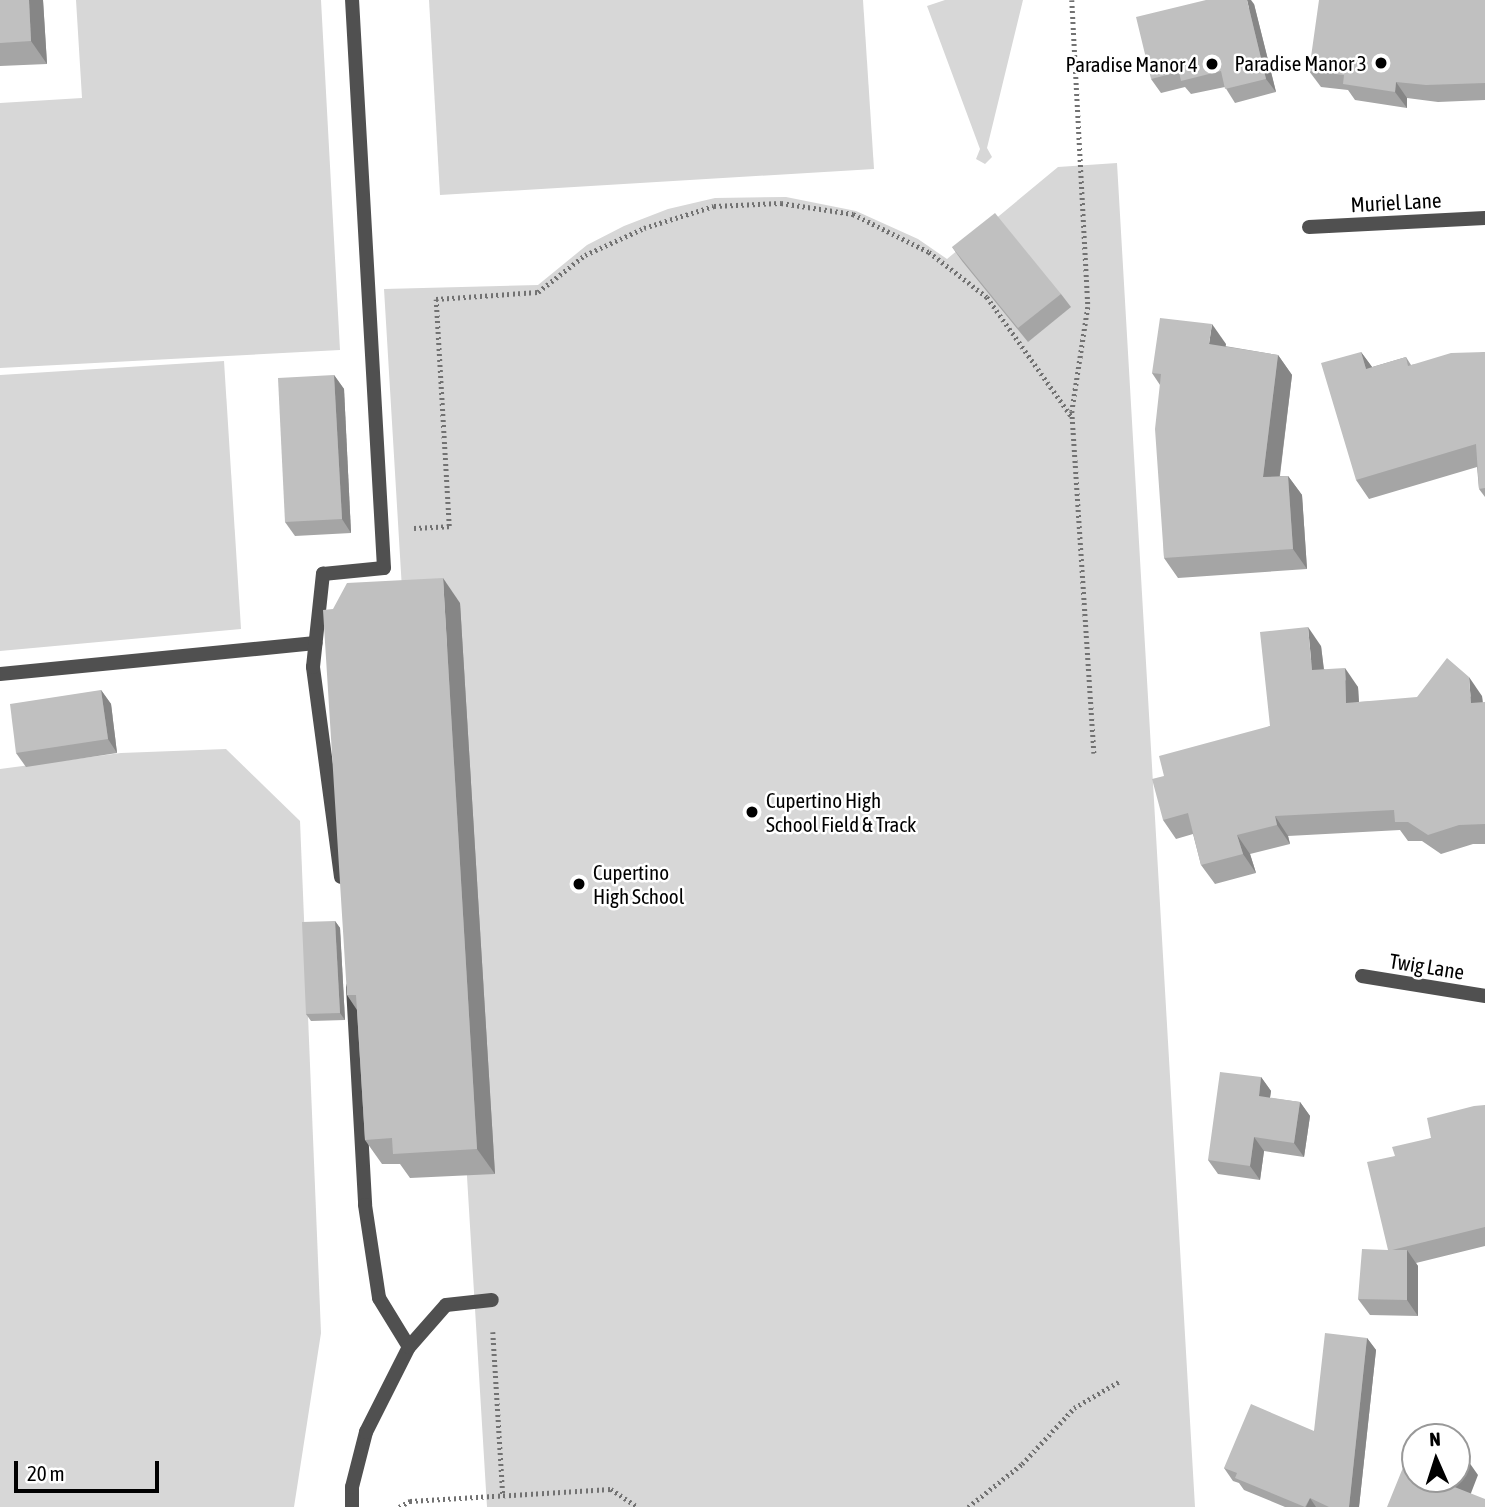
<!DOCTYPE html>
<style>
body{margin:0}
#map{position:relative;width:1485px;height:1507px;overflow:hidden;background:#fff;font-family:"Asap Condensed",sans-serif}
div>[style]{position:absolute}
[style*='--x']{left:calc(var(--x)*1px);top:calc(var(--y)*1px);width:calc(var(--w)*1px);rotate:calc(var(--a)*1deg)}
.green>*{inset:0;background:#d7d7d7}
.path>*{height:4.5px;margin-top:-2.25px;transform-origin:0;background:repeating-linear-gradient(90deg,#727272 0 2px,transparent 0 5.5px)}
.street>*{height:14px;margin:-7px;padding:0 7px;transform-origin:7px;border-radius:7px;background:#505050}
.wall>*{inset:0;background:#a5a5a5}
.shaded-wall>*{inset:0;background:#868686}
.building>*{inset:0;background:#c0c0c0}
.dots>*{width:19px;height:19px;translate:-50% -50%;box-sizing:border-box;border:4px solid #fff;border-radius:50%}
span{translate:-50% -50%;white-space:nowrap;text-align:center;line-height:1.15;-webkit-text-stroke:5px #fff;paint-order:stroke}
.poi-label{font-size:21px;color:#000}
.right{translate:-100% -50%;text-align:right}
.left{translate:0 -50%;text-align:left}
.street-label{font-size:21px;color:#000}
.north{position:absolute;left:1401px;top:1423px;width:70px;height:70px;box-sizing:border-box;background:#fff;border:2px solid #999;border-radius:50%;rotate:357deg;font-size:19px;font-weight:700;line-height:28px;text-align:center;color:#000}
.north::after{content:'';display:block;margin:auto;width:24px;height:32px;background:#000;clip-path:polygon(50% 0,100% 100%,50% 72%,0 100%)}
.scale{position:absolute;left:14px;top:1461px;width:145px;height:32px;box-sizing:border-box;border:4px solid #000;border-top:0;padding-left:9px;font-size:21px;line-height:24px;white-space:nowrap;color:#000;-webkit-text-stroke:5px #fff;paint-order:stroke}
</style>
<div id="map">
<div class="green">
<i style="clip-path:polygon(76px 0,321px 0,340px 350px,0 368px,0 103px,82px 98px)"></i>
<i style="clip-path:polygon(429px 0,863px 0,874px 169px,440px 195px)"></i>
<i style="clip-path:polygon(945px 0,1023px 0,987px 148px,992px 157px,985px 164px,976px 159px,980px 149px,927px 6px)"></i>
<i style="clip-path:polygon(1117px 163px,1195px 1507px,487px 1507px,466px 1160px,382px 1164px,369px 941px,403px 606px,384px 289px,538px 285px,587px 245px,624px 226px,668px 209px,715px 198px,786px 197px,856px 211px,918px 239px,947px 259px,1058px 167px)"></i>
<i style="clip-path:polygon(224px 361px,241px 629px,0 651px,0 375px)"></i>
<i style="clip-path:polygon(226px 749px,300px 821px,321px 1333px,294px 1507px,0 1507px,0 769px,121px 753px)"></i>
</div>
<div class="path">
<i style="--x:1072;--y:0;--w:307;--a:87"></i>
<i style="--x:1088;--y:307;--w:105;--a:98.7"></i>
<i style="--x:1072;--y:411;--w:343;--a:86.3"></i>
<i style="--x:414;--y:528;--w:35;--a:-3"></i>
<i style="--x:449;--y:526;--w:227;--a:-93.3"></i>
<i style="--x:436;--y:299;--w:102;--a:-3.9"></i>
<i style="--x:538;--y:292;--w:60;--a:-38.2"></i>
<i style="--x:585;--y:255;--w:65;--a:-24.6"></i>
<i style="--x:644;--y:228;--w:73;--a:-17.4"></i>
<i style="--x:714;--y:206;--w:67;--a:-2.6"></i>
<i style="--x:781;--y:203;--w:73;--a:8.7"></i>
<i style="--x:853;--y:214;--w:85;--a:26.6"></i>
<i style="--x:929;--y:252;--w:73;--a:37.8"></i>
<i style="--x:987;--y:297;--w:147;--a:54.7"></i>
<i style="--x:493;--y:1332;--w:164;--a:86.5"></i>
<i style="--x:399;--y:1507;--w:13;--a:-29"></i>
<i style="--x:410;--y:1501;--w:201;--a:-3.4"></i>
<i style="--x:611;--y:1489;--w:32;--a:34"></i>
<i style="--x:968;--y:1507;--w:69;--a:-38.5"></i>
<i style="--x:1022;--y:1464;--w:76;--a:-47.1"></i>
<i style="--x:1074;--y:1408;--w:53;--a:-30.4"></i>
</div>
<div class="street">
<i style="--x:1309;--y:227;--w:176;--a:-2.9"></i>
<i style="--x:0;--y:674;--w:317;--a:-5.6"></i>
<i style="--x:341;--y:877;--w:212;--a:-97.6"></i>
<i style="--x:313;--y:667;--w:94;--a:-83.9"></i>
<i style="--x:323;--y:574;--w:61;--a:-5.6"></i>
<i style="--x:384;--y:568;--w:569;--a:-93.22"></i>
<i style="--x:1362;--y:976;--w:125;--a:9.2"></i>
<i style="--x:353;--y:987;--w:218;--a:86.8"></i>
<i style="--x:365;--y:1205;--w:94;--a:81.4"></i>
<i style="--x:379;--y:1298;--w:57;--a:58.5"></i>
<i style="--x:352;--y:1507;--w:20;--a:-90"></i>
<i style="--x:352;--y:1487;--w:57;--a:-75.7"></i>
<i style="--x:366;--y:1432;--w:95;--a:-63.2"></i>
<i style="--x:409;--y:1347;--w:56;--a:-48.6"></i>
<i style="--x:446;--y:1305;--w:46;--a:-6.2"></i>
</div>
<div class="wall">
<i style="clip-path:polygon(0 0,43px 0,47px 64px,0 66px)"></i>
<i style="clip-path:polygon(1485px 0,1485px 100px,1438px 102px,1407px 98px,1407px 108px,1355px 100px,1348px 90px,1321px 87px,1309px 71px)"></i>
<i style="clip-path:polygon(1254px 4px,1276px 92px,1235px 103px,1225px 87px,1191px 94px,1185px 87px,1161px 93px,1151px 79px)"></i>
<i style="clip-path:polygon(952px 247px,1061px 294px,1071px 307px,1028px 342px,962px 261px)"></i>
<i style="clip-path:polygon(1226px 344px,1225px 346px,1278px 355px,1292px 375px,1280px 476px,1288px 476px,1302px 495px,1307px 569px,1178px 578px,1164px 558px,1160px 385px,1152px 373px)"></i>
<i style="clip-path:polygon(1361px 352px,1372px 367px,1406px 357px,1411px 365px,1485px 352px,1485px 497px,1479px 489px,1477px 467px,1369px 499px,1356px 480px)"></i>
<i style="clip-path:polygon(334px 375px,344px 389px,351px 533px,295px 536px,285px 522px)"></i>
<i style="clip-path:polygon(460px 603px,495px 1174px,410px 1178px,400px 1164px,382px 1164px,365px 1140px,357px 1010px,347px 995px)"></i>
<i style="clip-path:polygon(1321px 646px,1324px 669px,1358px 687px,1359px 702px,1482px 696px,1483px 703px,1485px 702px,1485px 844px,1473px 844px,1441px 854px,1422px 841px,1408px 841px,1400px 830px,1288px 836px,1290px 844px,1250px 854px,1256px 873px,1215px 884px,1201px 865px,1193px 834px,1176px 839px,1163px 820px,1164px 776px,1270px 726px)"></i>
<i style="clip-path:polygon(101px 690px,111px 704px,117px 753px,26px 767px,16px 753px)"></i>
<i style="clip-path:polygon(335px 921px,340px 928px,345px 1020px,311px 1021px,306px 1014px)"></i>
<i style="clip-path:polygon(1261px 1077px,1271px 1091px,1270px 1098px,1300px 1102px,1310px 1116px,1304px 1157px,1264px 1151px,1260px 1180px,1218px 1174px,1208px 1160px)"></i>
<i style="clip-path:polygon(1485px 1105px,1485px 1246px,1416px 1263px,1418px 1266px,1418px 1316px,1370px 1315px,1358px 1299px,1388px 1250px,1395px 1156px,1431px 1138px)"></i>
<i style="clip-path:polygon(1367px 1338px,1376px 1350px,1359px 1507px,1285px 1507px,1244px 1490px,1239px 1483px,1233px 1481px,1224px 1468px,1314px 1431px)"></i>
</div>
<div class="shaded-wall">
<i style="clip-path:polygon(29px 0,43px 0,47px 64px,31px 41px)"></i>
<i style="clip-path:polygon(1247px 0,1251px 0,1254px 4px,1276px 92px,1266px 79px)"></i>
<i style="clip-path:polygon(1396px 82px,1407px 98px,1407px 108px,1395px 92px)"></i>
<i style="clip-path:polygon(1212px 324px,1226px 344px,1223px 364px,1209px 344px)"></i>
<i style="clip-path:polygon(1361px 352px,1375px 371px,1366px 369px)"></i>
<i style="clip-path:polygon(1278px 355px,1292px 375px,1277px 497px,1263px 477px)"></i>
<i style="clip-path:polygon(334px 375px,344px 389px,351px 533px,342px 519px)"></i>
<i style="clip-path:polygon(1288px 476px,1302px 495px,1307px 569px,1293px 549px)"></i>
<i style="clip-path:polygon(443px 578px,460px 603px,495px 1174px,477px 1149px)"></i>
<i style="clip-path:polygon(1308px 627px,1321px 646px,1326px 689px,1312px 670px)"></i>
<i style="clip-path:polygon(1345px 668px,1358px 687px,1360px 722px,1346px 703px)"></i>
<i style="clip-path:polygon(1469px 677px,1482px 696px,1484px 722px,1471px 703px)"></i>
<i style="clip-path:polygon(101px 690px,111px 704px,117px 753px,108px 739px)"></i>
<i style="clip-path:polygon(1275px 816px,1288px 836px,1290px 844px,1277px 825px)"></i>
<i style="clip-path:polygon(1237px 835px,1250px 854px,1256px 873px,1243px 854px)"></i>
<i style="clip-path:polygon(335px 921px,340px 928px,345px 1020px,340px 1013px)"></i>
<i style="clip-path:polygon(1261px 1077px,1271px 1091px,1268px 1110px,1259px 1096px)"></i>
<i style="clip-path:polygon(1300px 1102px,1310px 1116px,1304px 1157px,1294px 1143px)"></i>
<i style="clip-path:polygon(1254px 1137px,1264px 1151px,1260px 1180px,1250px 1166px)"></i>
<i style="clip-path:polygon(1407px 1250px,1418px 1266px,1418px 1316px,1407px 1300px)"></i>
<i style="clip-path:polygon(1367px 1338px,1376px 1350px,1359px 1507px,1349px 1507px)"></i>
<i style="clip-path:polygon(1464px 1455px,1478px 1475px,1466px 1506px,1452px 1486px,1455px 1479px,1457px 1479px,1457px 1473px)"></i>
<i style="clip-path:polygon(1310px 1498px,1316px 1507px,1306px 1507px)"></i>
</div>
<div class="building">
<i style="clip-path:polygon(0 0,29px 0,31px 41px,0 43px)"></i>
<i style="clip-path:polygon(1206px 0,1247px 0,1266px 79px,1225px 89px,1221px 71px,1181px 81px,1179px 72px,1151px 79px,1136px 17px)"></i>
<i style="clip-path:polygon(1319px 0,1485px 0,1485px 83px,1426px 85px,1396px 82px,1395px 92px,1343px 84px,1344px 75px,1309px 71px)"></i>
<i style="clip-path:polygon(995px 213px,1061px 294px,1018px 328px,952px 247px)"></i>
<i style="clip-path:polygon(1160px 318px,1212px 324px,1209px 344px,1278px 355px,1263px 477px,1288px 476px,1293px 549px,1164px 558px,1155px 429px,1161px 374px,1152px 373px)"></i>
<i style="clip-path:polygon(1361px 352px,1366px 369px,1406px 357px,1408px 366px,1451px 353px,1485px 352px,1485px 488px,1479px 489px,1476px 444px,1356px 480px,1321px 363px)"></i>
<i style="clip-path:polygon(334px 375px,342px 519px,285px 522px,278px 378px)"></i>
<i style="clip-path:polygon(443px 578px,477px 1149px,393px 1154px,392px 1138px,365px 1140px,356px 995px,347px 995px,323px 610px,333px 609px,347px 583px)"></i>
<i style="clip-path:polygon(1308px 627px,1312px 670px,1345px 668px,1346px 703px,1417px 697px,1447px 658px,1469px 677px,1471px 703px,1485px 702px,1485px 824px,1459px 825px,1428px 835px,1408px 822px,1395px 822px,1394px 810px,1275px 816px,1277px 825px,1237px 835px,1243px 854px,1201px 865px,1188px 813px,1163px 820px,1152px 779px,1164px 776px,1159px 756px,1270px 726px,1260px 632px)"></i>
<i style="clip-path:polygon(101px 690px,108px 739px,16px 753px,10px 704px)"></i>
<i style="clip-path:polygon(335px 921px,340px 1013px,306px 1014px,302px 922px)"></i>
<i style="clip-path:polygon(1220px 1072px,1261px 1077px,1259px 1096px,1300px 1102px,1294px 1143px,1254px 1137px,1250px 1166px,1208px 1160px)"></i>
<i style="clip-path:polygon(1485px 1105px,1485px 1227px,1392px 1250px,1407px 1250px,1407px 1300px,1358px 1299px,1362px 1249px,1388px 1250px,1367px 1162px,1395px 1156px,1392px 1147px,1431px 1138px,1427px 1118px,1474px 1106px)"></i>
<i style="clip-path:polygon(1325px 1333px,1367px 1338px,1349px 1507px,1329px 1507px,1310px 1498px,1305px 1507px,1235px 1478px,1237px 1473px,1224px 1468px,1251px 1404px,1314px 1431px)"></i>
<i style="clip-path:polygon(1415px 1438px,1415px 1479px,1455px 1479px,1452px 1486px,1485px 1499px,1485px 1507px,1387px 1507px)"></i>
<i style="clip-path:polygon(1457px 1452px,1464px 1455px,1457px 1473px)"></i>
</div>
<div class="dots">
<i style="left:1381px;top:63px;background:#000"></i>
<i style="left:1212px;top:64px;background:#000"></i>
<i style="left:752px;top:812px;background:#000"></i>
<i style="left:579px;top:884px;background:#000"></i>
</div>
<div class="poi-label">
<span class="right" style="left:1367px;top:63px">Paradise Manor 3</span>
<span class="right" style="left:1198px;top:64px">Paradise Manor 4</span>
<span class="left" style="left:766px;top:812px">Cupertino High<br>School Field &amp; Track</span>
<span class="left" style="left:593px;top:884px">Cupertino<br>High School</span>
</div>
<div class="street-label">
<span style="left:1396px;top:202px;rotate:-3deg">Muriel Lane</span>
<span style="left:1427px;top:966px;rotate:9deg">Twig Lane</span>
</div>
<div class="north">N</div>
<div class="scale">20 m</div>
</div>
